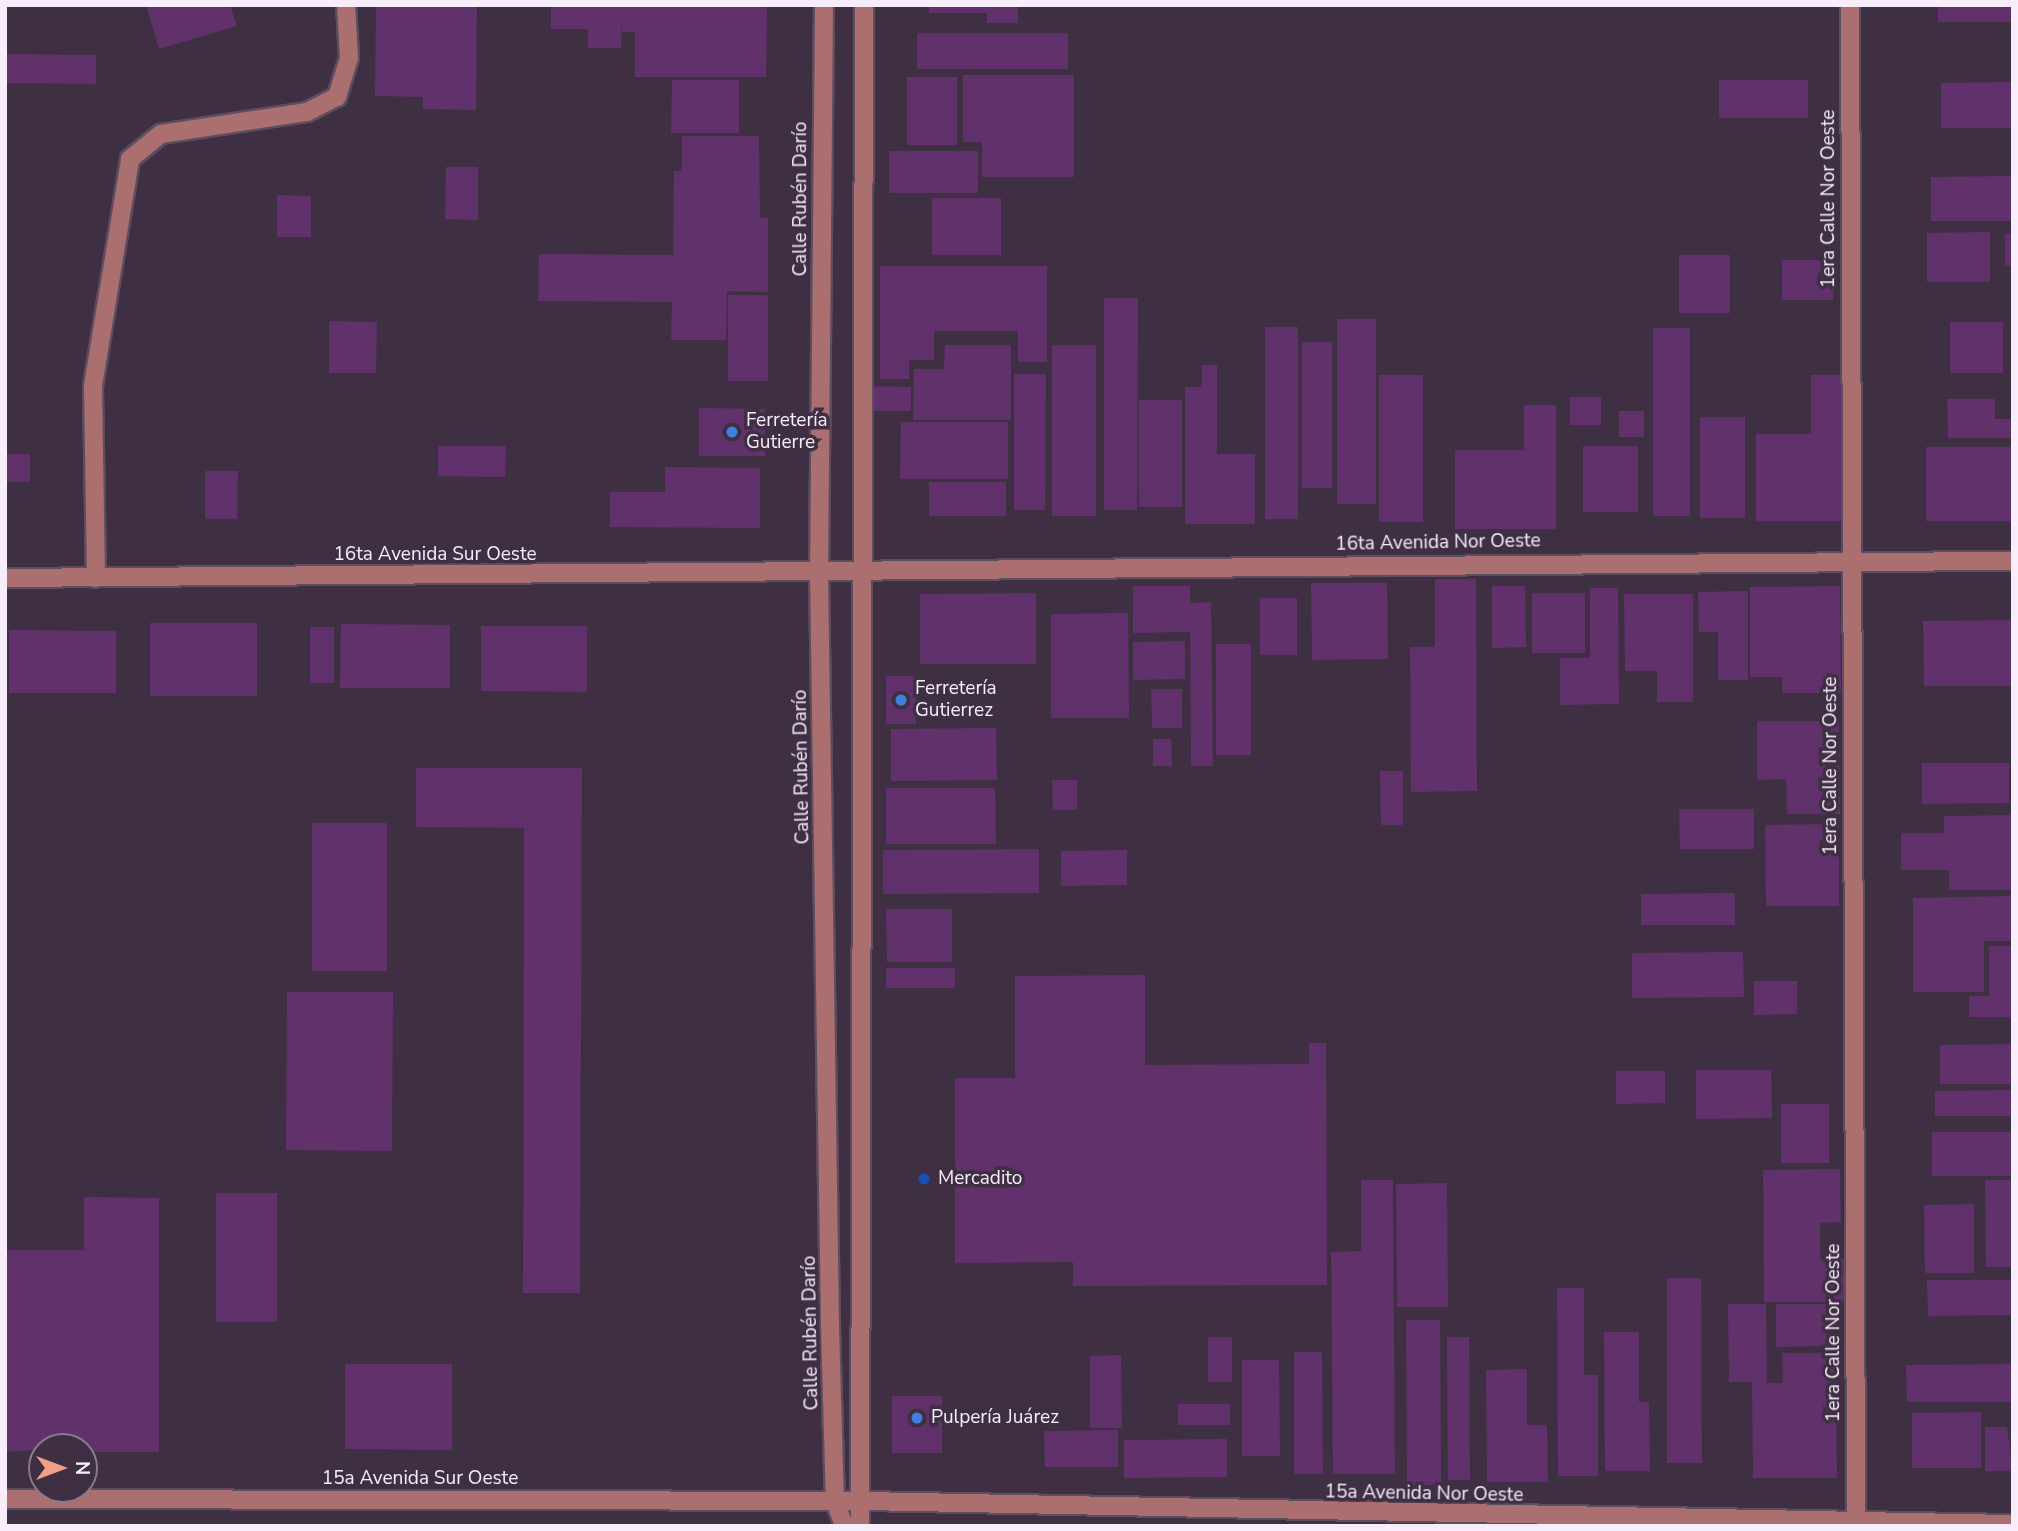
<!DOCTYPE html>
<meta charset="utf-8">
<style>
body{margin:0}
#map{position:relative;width:2018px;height:1531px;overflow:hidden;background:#3f2f43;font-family:"Nunito Sans",sans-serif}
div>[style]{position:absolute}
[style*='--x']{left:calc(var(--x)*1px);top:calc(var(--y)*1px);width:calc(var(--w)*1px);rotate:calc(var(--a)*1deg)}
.building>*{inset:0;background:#61316b}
.roads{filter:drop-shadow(2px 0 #5d4d60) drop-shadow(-2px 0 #5d4d60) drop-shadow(0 2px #5d4d60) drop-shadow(0 -2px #5d4d60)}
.minor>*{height:18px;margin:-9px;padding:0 9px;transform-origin:9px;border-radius:9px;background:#aa6f6e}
.dots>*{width:19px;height:19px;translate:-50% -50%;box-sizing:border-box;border:4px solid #3f2f43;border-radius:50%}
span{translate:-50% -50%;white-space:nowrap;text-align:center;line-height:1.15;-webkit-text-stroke:7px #3f2f43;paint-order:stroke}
.street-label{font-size:19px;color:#f8edfa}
.poi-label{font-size:19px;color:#f8edfa}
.left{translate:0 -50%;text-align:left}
.frame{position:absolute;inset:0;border:7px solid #f8edfa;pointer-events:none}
.north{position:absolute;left:28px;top:1433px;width:70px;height:70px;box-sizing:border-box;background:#3f2f43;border:2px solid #897b8c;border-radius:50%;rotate:90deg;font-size:19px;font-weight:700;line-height:28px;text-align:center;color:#f8edfa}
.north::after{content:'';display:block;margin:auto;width:24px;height:32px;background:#f39f85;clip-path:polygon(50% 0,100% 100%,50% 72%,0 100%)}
</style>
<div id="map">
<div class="building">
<i style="clip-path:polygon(146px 5px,230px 5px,237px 26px,159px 49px)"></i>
<i style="clip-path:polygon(376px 5px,477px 5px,476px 110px,423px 109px,423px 97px,375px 96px)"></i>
<i style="clip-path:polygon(551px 5px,767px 5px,766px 77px,635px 77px,635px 32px,622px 32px,622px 8px,621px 48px,588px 48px,588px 29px,551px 29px)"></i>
<i style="clip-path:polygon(929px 5px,1018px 5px,1018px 23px,987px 23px,987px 13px,929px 13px)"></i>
<i style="clip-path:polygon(1938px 5px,2013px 5px,2013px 22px,1938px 22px)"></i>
<i style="clip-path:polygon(917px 33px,1068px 33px,1068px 69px,917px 69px)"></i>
<i style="clip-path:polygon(5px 54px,96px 55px,96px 84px,5px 83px)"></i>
<i style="clip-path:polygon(963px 75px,1074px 75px,1074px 177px,982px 177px,982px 142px,963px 142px)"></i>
<i style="clip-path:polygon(907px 77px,957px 77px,957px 145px,907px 145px)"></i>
<i style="clip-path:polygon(672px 80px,739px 80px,739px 133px,671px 133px)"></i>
<i style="clip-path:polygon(1719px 80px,1808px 80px,1808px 118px,1719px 118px)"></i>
<i style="clip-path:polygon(2013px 82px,2013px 128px,1941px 128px,1941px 83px)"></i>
<i style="clip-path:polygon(682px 136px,759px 136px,760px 217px,768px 218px,768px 292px,727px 291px,726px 340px,671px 340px,672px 302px,538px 301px,539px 254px,673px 255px,674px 171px,682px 171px)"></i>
<i style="clip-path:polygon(889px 151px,978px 151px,978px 193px,889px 193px)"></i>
<i style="clip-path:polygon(446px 167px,478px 167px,478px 220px,445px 219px)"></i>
<i style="clip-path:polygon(2013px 176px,2013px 221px,1931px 221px,1931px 177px)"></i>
<i style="clip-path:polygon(277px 195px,311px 196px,311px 237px,277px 237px)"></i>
<i style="clip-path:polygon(932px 198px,1001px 198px,1001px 255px,932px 255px)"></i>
<i style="clip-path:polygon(1990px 232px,1990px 282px,1927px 282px,1927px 233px)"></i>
<i style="clip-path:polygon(2005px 234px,2013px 234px,2013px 266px,2005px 266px)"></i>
<i style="clip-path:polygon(1679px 255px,1730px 255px,1730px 313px,1679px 313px)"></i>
<i style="clip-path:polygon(1782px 260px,1833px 260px,1833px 300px,1782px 300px)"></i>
<i style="clip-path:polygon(880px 266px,1047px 266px,1047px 362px,1018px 362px,1018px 331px,934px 331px,934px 360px,909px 360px,909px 379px,880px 379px)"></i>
<i style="clip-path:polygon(728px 295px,768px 295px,768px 381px,728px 381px)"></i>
<i style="clip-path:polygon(1104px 298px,1138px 298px,1137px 510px,1104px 510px)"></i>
<i style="clip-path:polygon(1337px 319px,1376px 319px,1376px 504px,1337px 504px)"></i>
<i style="clip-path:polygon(329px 321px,377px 322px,376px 373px,329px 373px)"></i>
<i style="clip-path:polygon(1950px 322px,2003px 322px,2003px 373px,1950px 373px)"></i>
<i style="clip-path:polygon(1265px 327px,1298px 327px,1298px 519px,1265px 519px)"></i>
<i style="clip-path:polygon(1653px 328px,1690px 328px,1690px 516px,1653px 516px)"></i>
<i style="clip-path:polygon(1302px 342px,1332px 342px,1332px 488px,1302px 488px)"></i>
<i style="clip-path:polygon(945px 345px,1011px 345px,1011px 420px,913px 420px,914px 369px,944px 369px)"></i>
<i style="clip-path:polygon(1052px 345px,1096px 345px,1096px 516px,1052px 516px)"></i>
<i style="clip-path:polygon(1202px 365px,1217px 365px,1217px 454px,1255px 454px,1255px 524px,1185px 524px,1185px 387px,1202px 387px)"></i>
<i style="clip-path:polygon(1014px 374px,1046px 374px,1045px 510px,1014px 510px)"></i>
<i style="clip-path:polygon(1379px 375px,1423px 375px,1423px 522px,1379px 522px)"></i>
<i style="clip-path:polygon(1811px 375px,1847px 375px,1847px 521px,1756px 521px,1756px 434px,1811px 434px)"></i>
<i style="clip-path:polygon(871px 386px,911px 387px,911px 411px,870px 411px)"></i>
<i style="clip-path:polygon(1570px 397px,1601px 397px,1601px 425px,1570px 425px)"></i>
<i style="clip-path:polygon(1947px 399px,1995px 399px,1995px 419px,2013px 419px,2013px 438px,1948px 438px)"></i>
<i style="clip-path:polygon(1139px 400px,1182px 400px,1182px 507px,1139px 507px)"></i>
<i style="clip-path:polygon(1524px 405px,1556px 405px,1556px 529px,1455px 529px,1455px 450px,1524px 450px)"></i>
<i style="clip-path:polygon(699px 408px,765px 409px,765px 456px,699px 456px)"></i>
<i style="clip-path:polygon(1619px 411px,1644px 411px,1644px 437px,1619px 437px)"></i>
<i style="clip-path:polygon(1700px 417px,1745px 417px,1745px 518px,1700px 518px)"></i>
<i style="clip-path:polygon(901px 422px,1008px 422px,1008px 479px,900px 479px)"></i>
<i style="clip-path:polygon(438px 446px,506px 446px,505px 477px,438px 476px)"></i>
<i style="clip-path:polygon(1583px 446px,1638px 446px,1638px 512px,1583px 512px)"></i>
<i style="clip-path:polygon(1926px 447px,2013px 447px,2013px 521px,1926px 521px)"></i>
<i style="clip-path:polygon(5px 454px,30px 454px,30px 482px,5px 482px)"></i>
<i style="clip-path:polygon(665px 467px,760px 468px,760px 528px,610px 527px,610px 492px,665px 492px)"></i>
<i style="clip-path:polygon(205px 471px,238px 471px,237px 519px,205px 519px)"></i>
<i style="clip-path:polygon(929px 482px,1006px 482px,1006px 516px,929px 516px)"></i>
<i style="clip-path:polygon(1435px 579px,1476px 579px,1477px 791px,1411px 792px,1410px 647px,1435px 647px)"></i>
<i style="clip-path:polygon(1311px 583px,1387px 583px,1388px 659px,1312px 660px)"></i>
<i style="clip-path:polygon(1133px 586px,1190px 586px,1190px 603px,1211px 602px,1213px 766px,1191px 766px,1190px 632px,1133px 633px)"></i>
<i style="clip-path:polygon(1492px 586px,1525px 586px,1526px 647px,1492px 648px)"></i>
<i style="clip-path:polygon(1840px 586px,1841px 693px,1782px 693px,1782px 677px,1750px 677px,1750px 587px)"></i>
<i style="clip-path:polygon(1590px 588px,1618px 588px,1619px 704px,1560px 705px,1560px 658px,1590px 658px)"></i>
<i style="clip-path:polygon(1748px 591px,1748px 680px,1718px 680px,1718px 632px,1699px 632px,1698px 592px)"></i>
<i style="clip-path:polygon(1036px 593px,1036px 664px,920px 664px,920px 594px)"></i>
<i style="clip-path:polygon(1532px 593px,1585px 593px,1585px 653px,1532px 653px)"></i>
<i style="clip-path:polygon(1624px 594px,1693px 594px,1693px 702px,1657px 702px,1657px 671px,1625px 671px)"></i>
<i style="clip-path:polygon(1260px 598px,1297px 598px,1297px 655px,1260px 655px)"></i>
<i style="clip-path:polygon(1128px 613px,1129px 718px,1051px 718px,1051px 614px)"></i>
<i style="clip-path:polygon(2013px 620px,2013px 686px,1924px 686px,1923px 621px)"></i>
<i style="clip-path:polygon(150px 623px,257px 623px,257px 696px,150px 696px)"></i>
<i style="clip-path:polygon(341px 624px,450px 625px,450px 688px,340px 688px)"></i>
<i style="clip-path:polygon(481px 626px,587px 626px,587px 692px,481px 691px)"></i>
<i style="clip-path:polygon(310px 627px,334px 627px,334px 683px,310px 683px)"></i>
<i style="clip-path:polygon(9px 630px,116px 631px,116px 693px,9px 693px)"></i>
<i style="clip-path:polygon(1185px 641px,1185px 679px,1133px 680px,1133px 642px)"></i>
<i style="clip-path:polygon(1216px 644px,1251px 644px,1251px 755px,1216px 755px)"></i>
<i style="clip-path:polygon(886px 676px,916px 676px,916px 724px,886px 724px)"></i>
<i style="clip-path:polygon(1151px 689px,1182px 689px,1182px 728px,1152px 728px)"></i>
<i style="clip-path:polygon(1757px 721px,1839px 721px,1840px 814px,1787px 814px,1786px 779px,1757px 780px)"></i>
<i style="clip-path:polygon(996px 728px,997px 780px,891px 781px,891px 729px)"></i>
<i style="clip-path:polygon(1153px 739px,1171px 739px,1172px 766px,1153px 766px)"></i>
<i style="clip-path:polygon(1922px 763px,2009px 763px,2009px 803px,1922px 804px)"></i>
<i style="clip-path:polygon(416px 768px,582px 768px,580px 1293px,523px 1293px,524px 828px,416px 827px)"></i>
<i style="clip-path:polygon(1380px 771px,1403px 771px,1403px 825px,1381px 825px)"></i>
<i style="clip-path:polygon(1052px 780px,1077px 780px,1077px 810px,1053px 810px)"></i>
<i style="clip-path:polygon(886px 788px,995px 788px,996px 844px,886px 844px)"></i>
<i style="clip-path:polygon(1679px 809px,1754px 809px,1754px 849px,1680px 849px)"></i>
<i style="clip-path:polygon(2013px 815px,2013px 890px,1949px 890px,1949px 870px,1901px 870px,1901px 833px,1944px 833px,1944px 816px)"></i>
<i style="clip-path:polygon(312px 823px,387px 823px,387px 971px,312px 971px)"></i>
<i style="clip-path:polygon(1839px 824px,1839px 906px,1766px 906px,1765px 825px)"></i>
<i style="clip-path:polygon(1039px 849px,1039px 893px,883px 894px,883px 850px)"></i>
<i style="clip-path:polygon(1127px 850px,1127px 885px,1061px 886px,1061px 851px)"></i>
<i style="clip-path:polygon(1735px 893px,1735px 925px,1641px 925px,1641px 894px)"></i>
<i style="clip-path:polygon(2013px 896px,2013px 941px,1984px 941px,1984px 992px,1913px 992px,1913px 898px)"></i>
<i style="clip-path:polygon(886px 909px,952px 909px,952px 962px,887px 962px)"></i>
<i style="clip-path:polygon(1989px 946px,2013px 946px,2013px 1017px,1969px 1017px,1969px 996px,1989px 996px)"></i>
<i style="clip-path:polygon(1743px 952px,1744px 997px,1632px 998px,1632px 953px)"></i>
<i style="clip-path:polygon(886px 968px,955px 968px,955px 988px,886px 988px)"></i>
<i style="clip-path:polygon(1145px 975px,1145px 1065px,1309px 1064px,1309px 1043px,1326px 1043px,1327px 1285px,1073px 1286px,1073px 1262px,955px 1263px,955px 1078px,1015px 1078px,1015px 976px)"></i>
<i style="clip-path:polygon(1754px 981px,1797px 981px,1797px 1014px,1754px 1015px)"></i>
<i style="clip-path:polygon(287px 992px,393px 992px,392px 1151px,286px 1150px)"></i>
<i style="clip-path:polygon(2013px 1044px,2013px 1084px,1940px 1084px,1940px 1045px)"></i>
<i style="clip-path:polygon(1696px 1070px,1771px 1070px,1772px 1118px,1696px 1119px)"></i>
<i style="clip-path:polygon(1616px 1071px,1665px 1071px,1665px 1103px,1616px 1104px)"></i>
<i style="clip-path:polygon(2013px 1090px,2013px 1116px,1935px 1116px,1935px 1091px)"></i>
<i style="clip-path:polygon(1781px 1104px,1829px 1104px,1829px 1163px,1781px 1163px)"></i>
<i style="clip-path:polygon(1932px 1132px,2013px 1132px,2013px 1176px,1932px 1176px)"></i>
<i style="clip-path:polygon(1840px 1169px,1841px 1222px,1820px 1223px,1820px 1259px,1845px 1259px,1845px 1302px,1764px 1302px,1763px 1170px)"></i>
<i style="clip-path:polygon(1361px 1180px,1393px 1180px,1395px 1474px,1333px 1474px,1331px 1252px,1361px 1251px)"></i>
<i style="clip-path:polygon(1985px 1180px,2013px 1180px,2013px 1267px,1986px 1267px)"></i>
<i style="clip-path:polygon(1447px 1183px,1448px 1307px,1397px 1307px,1396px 1184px)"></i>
<i style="clip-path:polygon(216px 1193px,277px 1193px,277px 1322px,216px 1322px)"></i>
<i style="clip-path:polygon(84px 1197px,159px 1198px,159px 1452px,84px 1452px,84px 1447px,5px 1452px,5px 1250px,84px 1250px)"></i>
<i style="clip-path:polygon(1974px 1204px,1974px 1273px,1925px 1273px,1924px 1205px)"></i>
<i style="clip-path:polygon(1667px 1278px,1701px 1278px,1702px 1463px,1667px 1463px)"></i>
<i style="clip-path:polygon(1927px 1280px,2013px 1280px,2013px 1315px,1928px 1316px)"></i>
<i style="clip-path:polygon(1557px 1288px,1584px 1288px,1584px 1375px,1598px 1375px,1598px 1476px,1558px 1476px)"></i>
<i style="clip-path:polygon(1728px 1304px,1766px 1304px,1767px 1383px,1783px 1383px,1782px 1353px,1836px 1353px,1837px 1478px,1753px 1478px,1752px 1382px,1729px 1382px)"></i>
<i style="clip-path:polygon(1776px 1304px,1826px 1304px,1826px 1346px,1776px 1347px)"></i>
<i style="clip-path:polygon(1406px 1320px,1440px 1320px,1441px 1485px,1407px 1485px)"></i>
<i style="clip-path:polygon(1604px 1332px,1639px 1332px,1639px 1402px,1649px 1402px,1650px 1471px,1605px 1471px)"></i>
<i style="clip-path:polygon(1208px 1337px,1232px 1337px,1232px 1382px,1208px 1382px)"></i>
<i style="clip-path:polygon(1447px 1337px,1469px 1337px,1470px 1480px,1448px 1480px)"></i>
<i style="clip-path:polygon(1294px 1352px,1322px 1352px,1323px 1474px,1294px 1474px)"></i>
<i style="clip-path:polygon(1121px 1355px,1122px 1428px,1090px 1428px,1090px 1356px)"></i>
<i style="clip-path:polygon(1242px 1360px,1279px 1360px,1280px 1456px,1242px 1456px)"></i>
<i style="clip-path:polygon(345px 1364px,452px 1364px,452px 1450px,345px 1449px)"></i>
<i style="clip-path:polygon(2011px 1364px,2011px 1402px,1907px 1402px,1906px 1365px)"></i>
<i style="clip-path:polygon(1527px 1369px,1527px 1425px,1547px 1425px,1548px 1482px,1487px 1482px,1486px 1370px)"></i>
<i style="clip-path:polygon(892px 1396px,942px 1396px,942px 1453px,892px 1453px)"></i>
<i style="clip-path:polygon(1178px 1404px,1230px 1404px,1230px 1425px,1178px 1425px)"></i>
<i style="clip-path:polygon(1981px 1412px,1981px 1468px,1912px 1468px,1912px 1413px)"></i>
<i style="clip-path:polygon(1985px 1427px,2007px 1427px,2013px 1471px,1985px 1471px)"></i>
<i style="clip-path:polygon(1118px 1430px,1118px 1467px,1045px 1467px,1044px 1431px)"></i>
<i style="clip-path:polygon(1227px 1439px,1227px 1477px,1124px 1478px,1124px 1440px)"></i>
</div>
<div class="roads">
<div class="minor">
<i style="--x:824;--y:5;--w:568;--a:90.5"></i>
<i style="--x:819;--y:573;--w:753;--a:89.16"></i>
<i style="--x:830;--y:1326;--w:175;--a:88.4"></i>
<i style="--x:835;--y:1501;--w:27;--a:70"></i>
<i style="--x:1850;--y:5;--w:1521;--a:89.77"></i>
<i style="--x:5;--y:578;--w:2008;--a:-0.49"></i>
<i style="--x:96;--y:578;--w:192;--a:-90.9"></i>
<i style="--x:93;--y:386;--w:230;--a:-80.7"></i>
<i style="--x:130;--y:159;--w:40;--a:-39"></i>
<i style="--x:161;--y:134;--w:148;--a:-8.6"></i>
<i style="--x:307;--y:112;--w:34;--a:-27"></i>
<i style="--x:337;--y:97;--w:41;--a:-72.9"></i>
<i style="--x:349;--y:58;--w:53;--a:-93.2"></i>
<i style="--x:5;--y:1499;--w:859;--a:0.13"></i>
<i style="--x:864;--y:1501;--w:1149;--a:1.15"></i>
<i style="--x:860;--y:1526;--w:1521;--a:-89.85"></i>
</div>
</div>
<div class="dots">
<i style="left:732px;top:432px;background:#3f7fe0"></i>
<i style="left:901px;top:700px;background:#3f7fe0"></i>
<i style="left:924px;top:1179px;background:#1a4fb4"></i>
<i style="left:917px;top:1418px;background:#3f7fe0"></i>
</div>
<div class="street-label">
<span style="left:801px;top:199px;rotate:-90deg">Calle Rubén Darío</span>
<span style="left:1829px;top:199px;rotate:-90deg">1era Calle Nor Oeste</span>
<span style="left:1438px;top:543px;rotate:-1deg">16ta Avenida Nor Oeste</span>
<span style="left:435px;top:555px">16ta Avenida Sur Oeste</span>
<span style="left:1831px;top:766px;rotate:-90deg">1era Calle Nor Oeste</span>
<span style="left:802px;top:767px;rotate:-91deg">Calle Rubén Darío</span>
<span style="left:811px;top:1333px;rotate:-91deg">Calle Rubén Darío</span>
<span style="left:1834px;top:1333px;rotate:-90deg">1era Calle Nor Oeste</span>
<span style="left:420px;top:1479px">15a Avenida Sur Oeste</span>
<span style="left:1424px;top:1494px;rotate:1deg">15a Avenida Nor Oeste</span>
</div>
<div class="poi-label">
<span class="left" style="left:746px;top:432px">Ferretería<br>Gutierre</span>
<span class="left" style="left:915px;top:700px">Ferretería<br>Gutierrez</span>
<span class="left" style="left:938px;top:1179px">Mercadito</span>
<span class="left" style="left:931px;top:1418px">Pulpería Juárez</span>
</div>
<div class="frame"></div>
<div class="north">N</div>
</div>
